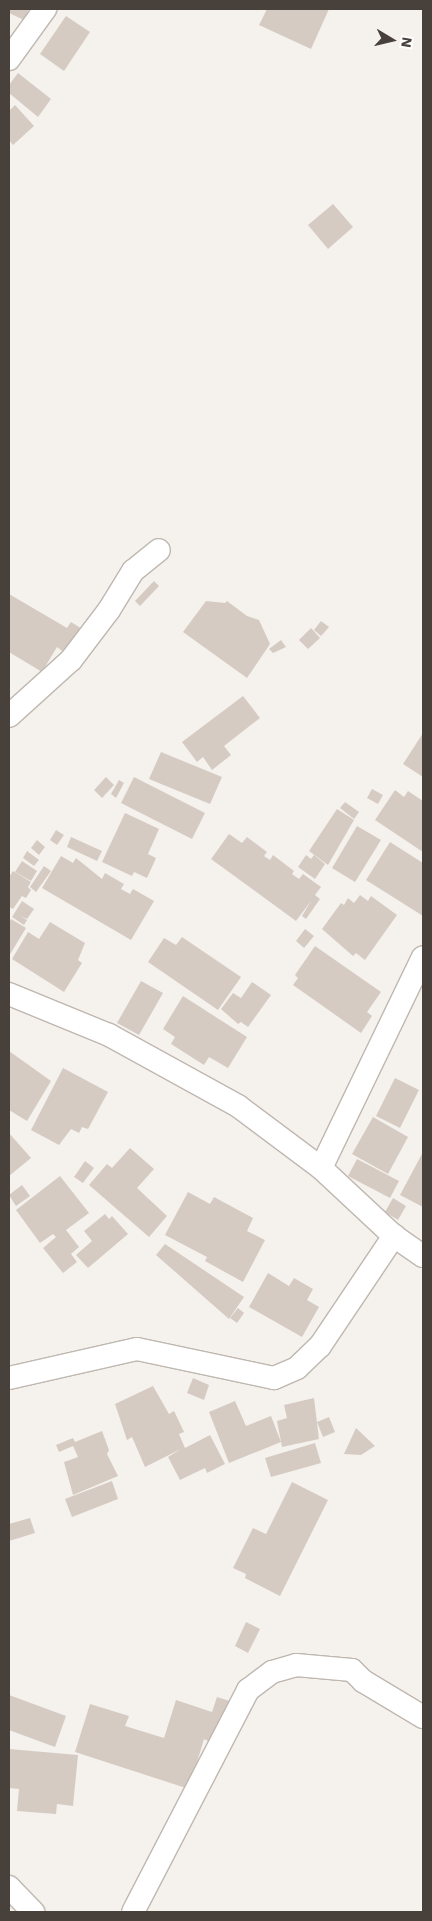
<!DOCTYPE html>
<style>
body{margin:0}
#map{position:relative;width:432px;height:1921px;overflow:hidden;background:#f5f1ed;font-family:"Work Sans",sans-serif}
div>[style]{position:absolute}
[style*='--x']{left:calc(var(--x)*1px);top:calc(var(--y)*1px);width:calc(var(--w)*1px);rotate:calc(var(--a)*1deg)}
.building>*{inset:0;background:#d5cbc3}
.roads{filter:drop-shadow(1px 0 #bfb7b0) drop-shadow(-1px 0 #bfb7b0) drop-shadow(0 1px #bfb7b0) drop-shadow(0 -1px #bfb7b0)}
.street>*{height:22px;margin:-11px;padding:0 11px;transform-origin:11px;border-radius:11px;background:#fff}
span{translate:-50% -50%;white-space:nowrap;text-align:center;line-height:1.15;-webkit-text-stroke:4px #fff;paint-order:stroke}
.frame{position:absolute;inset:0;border:10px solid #48403b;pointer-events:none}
.north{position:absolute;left:367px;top:15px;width:50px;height:50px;-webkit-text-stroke:4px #fff;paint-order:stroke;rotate:99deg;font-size:14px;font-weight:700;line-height:20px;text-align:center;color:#48403b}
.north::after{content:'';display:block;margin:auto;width:18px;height:22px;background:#48403b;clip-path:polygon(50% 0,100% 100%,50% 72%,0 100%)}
</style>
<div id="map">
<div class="building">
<i style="clip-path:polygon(9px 9px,29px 9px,24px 20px,9px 13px)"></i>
<i style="clip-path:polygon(267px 9px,329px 9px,311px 49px,259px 25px)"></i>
<i style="clip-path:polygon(66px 16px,90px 32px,64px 71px,40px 54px)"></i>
<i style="clip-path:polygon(18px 73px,51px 99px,38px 117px,9px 93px,9px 85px)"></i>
<i style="clip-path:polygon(15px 105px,34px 126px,13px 145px,9px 140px,9px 111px)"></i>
<i style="clip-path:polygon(333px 204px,353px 227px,328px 249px,308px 225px)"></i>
<i style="clip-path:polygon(154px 581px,159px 586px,140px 606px,135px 601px)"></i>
<i style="clip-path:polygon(9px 594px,67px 628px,71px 622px,87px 632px,65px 653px,57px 647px,42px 672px,9px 652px)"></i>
<i style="clip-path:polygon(206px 601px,225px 603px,227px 601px,247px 616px,259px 620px,270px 644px,247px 678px,183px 632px)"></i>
<i style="clip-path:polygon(321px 621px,329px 627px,321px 636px,314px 630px)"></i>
<i style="clip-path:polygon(311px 628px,320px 638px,308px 649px,299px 640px)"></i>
<i style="clip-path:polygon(281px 640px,286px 647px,273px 653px,269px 649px)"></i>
<i style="clip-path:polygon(243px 696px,260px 718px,224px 746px,231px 755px,212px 770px,203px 757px,197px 762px,182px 742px)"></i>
<i style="clip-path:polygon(423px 733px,423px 777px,403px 764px)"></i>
<i style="clip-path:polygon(161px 752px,222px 777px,210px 804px,149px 779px)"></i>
<i style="clip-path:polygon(106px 777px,114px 785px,102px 798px,94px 790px)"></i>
<i style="clip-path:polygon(134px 777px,205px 813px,192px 839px,121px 803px)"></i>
<i style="clip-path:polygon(119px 780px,124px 783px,116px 798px,111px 794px)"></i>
<i style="clip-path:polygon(372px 789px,383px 795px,378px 804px,367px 798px)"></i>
<i style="clip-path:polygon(395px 790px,404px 797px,408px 791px,423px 801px,423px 852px,375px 820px)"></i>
<i style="clip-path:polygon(345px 802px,359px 812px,354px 819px,340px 808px)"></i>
<i style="clip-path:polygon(337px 809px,354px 820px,328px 865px,309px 851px)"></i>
<i style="clip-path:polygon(125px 813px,159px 829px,148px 854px,156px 858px,147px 878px,134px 872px,132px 876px,102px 862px)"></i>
<i style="clip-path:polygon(357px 826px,381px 840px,355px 882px,332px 868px)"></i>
<i style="clip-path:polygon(56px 830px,64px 835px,57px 845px,50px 840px)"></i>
<i style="clip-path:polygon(229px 834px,242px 843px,247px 837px,267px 852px,264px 856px,270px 860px,273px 855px,294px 871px,292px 874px,299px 879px,303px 874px,321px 887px,315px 895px,320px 899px,306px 919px,302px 916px,311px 901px,296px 921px,211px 859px)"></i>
<i style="clip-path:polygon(71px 837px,102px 851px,97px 861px,67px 847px)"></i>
<i style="clip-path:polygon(37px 840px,45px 847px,39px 855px,31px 848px)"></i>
<i style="clip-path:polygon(390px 842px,423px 863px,423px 916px,366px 880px)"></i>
<i style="clip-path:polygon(27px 851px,39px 860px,34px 866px,23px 858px)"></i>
<i style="clip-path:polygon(306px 855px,311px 859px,314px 855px,325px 864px,315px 879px,298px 867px)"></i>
<i style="clip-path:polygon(61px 856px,73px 863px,76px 858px,102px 879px,105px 873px,124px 884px,121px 889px,130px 894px,133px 889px,154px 901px,131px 940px,42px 888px)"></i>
<i style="clip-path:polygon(22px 861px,37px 871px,31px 881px,15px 872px)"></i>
<i style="clip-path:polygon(44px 866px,51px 871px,36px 892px,30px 887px)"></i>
<i style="clip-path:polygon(13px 871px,31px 882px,28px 887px,31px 890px,26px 898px,22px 896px,13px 909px,9px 907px,9px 877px)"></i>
<i style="clip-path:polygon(360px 895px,368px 901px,371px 896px,397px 915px,365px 960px,356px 953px,353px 956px,322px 929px,341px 903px,344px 905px,348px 898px,354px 903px)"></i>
<i style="clip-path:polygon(22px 901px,34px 909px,27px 919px,20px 916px,27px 920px,24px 925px,12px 917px)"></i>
<i style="clip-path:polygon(11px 919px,26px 928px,9px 956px,9px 923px)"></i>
<i style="clip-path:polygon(50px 922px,85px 943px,78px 960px,82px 963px,64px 992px,12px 959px,28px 932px,39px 939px)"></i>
<i style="clip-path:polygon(305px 929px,314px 936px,304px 948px,296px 941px)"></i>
<i style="clip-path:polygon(182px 937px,241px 977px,218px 1010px,148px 962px,164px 938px,176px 945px)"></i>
<i style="clip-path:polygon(315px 946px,381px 992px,367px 1012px,372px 1016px,361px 1033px,293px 985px,298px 978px,295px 975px)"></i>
<i style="clip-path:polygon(141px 981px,163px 993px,139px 1035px,117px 1023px)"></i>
<i style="clip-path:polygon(252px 982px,271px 995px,248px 1027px,241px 1022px,238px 1024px,221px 1009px,233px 993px,241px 998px)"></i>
<i style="clip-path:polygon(183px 996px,247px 1037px,228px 1068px,209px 1057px,204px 1065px,171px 1044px,175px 1037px,163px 1029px)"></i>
<i style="clip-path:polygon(9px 1051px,51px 1081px,27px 1121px,9px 1110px)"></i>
<i style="clip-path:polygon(63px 1068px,108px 1092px,88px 1129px,82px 1127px,79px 1133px,71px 1129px,59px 1145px,31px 1130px)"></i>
<i style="clip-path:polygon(395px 1078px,419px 1090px,400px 1128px,376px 1116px)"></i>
<i style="clip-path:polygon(373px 1117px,408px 1137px,388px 1174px,352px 1154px)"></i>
<i style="clip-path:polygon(9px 1133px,31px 1158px,9px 1176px)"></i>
<i style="clip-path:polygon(130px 1148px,154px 1169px,137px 1188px,167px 1216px,149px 1237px,89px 1185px,107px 1164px,112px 1168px)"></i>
<i style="clip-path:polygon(423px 1152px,423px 1207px,400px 1195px)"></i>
<i style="clip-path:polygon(357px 1159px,399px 1181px,390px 1198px,348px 1176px)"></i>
<i style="clip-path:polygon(85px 1161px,94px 1168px,83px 1183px,74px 1177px)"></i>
<i style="clip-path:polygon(60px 1176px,89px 1213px,66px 1230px,79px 1247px,71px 1254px,77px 1262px,63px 1273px,43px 1248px,56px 1237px,53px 1234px,40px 1243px,16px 1210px)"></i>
<i style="clip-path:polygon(22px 1185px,30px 1196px,16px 1206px,9px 1195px)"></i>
<i style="clip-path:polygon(188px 1192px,210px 1204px,214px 1197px,253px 1218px,247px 1231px,265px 1240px,243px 1282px,205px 1261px,207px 1257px,165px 1235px)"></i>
<i style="clip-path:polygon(393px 1198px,406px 1206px,398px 1220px,385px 1212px)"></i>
<i style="clip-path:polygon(105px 1214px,109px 1219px,112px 1216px,128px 1234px,88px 1268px,76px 1255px,92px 1241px,84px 1231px)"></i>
<i style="clip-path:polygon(165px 1244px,244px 1297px,229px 1319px,156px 1255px)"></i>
<i style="clip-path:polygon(268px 1273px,289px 1286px,294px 1278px,313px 1289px,307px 1300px,319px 1307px,302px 1337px,249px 1307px)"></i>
<i style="clip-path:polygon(238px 1308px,244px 1313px,237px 1323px,230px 1318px)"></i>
<i style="clip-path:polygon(193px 1378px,209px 1385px,204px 1400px,187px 1393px)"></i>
<i style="clip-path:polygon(153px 1386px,169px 1414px,174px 1411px,184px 1432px,179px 1434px,185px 1448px,210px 1435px,225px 1464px,207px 1473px,205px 1468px,180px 1480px,168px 1457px,181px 1449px,145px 1467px,132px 1437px,127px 1440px,115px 1404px)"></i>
<i style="clip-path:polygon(314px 1398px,319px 1439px,282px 1447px,277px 1421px,287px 1418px,284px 1405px)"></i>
<i style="clip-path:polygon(235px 1401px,246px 1426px,271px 1416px,281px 1442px,229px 1463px,209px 1412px)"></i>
<i style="clip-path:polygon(329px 1417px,335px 1432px,323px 1437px,317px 1422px)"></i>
<i style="clip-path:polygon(356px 1428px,375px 1446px,361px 1455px,344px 1454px)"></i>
<i style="clip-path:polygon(102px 1431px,109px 1450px,107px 1454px,118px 1476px,73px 1495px,64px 1462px,78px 1457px,73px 1446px,59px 1452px,56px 1445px,73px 1438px,75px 1442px)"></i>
<i style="clip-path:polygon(315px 1443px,321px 1463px,271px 1477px,265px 1458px)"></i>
<i style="clip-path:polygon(112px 1481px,118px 1499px,72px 1517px,65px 1499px)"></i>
<i style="clip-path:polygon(292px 1482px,328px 1500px,280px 1596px,245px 1578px,246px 1574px,233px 1568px,253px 1528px,266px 1534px)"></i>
<i style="clip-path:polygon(30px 1518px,35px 1533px,9px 1541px,9px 1524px)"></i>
<i style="clip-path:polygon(246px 1622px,260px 1629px,248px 1653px,235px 1646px)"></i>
<i style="clip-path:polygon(9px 1695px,66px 1716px,55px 1747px,9px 1730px)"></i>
<i style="clip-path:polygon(217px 1697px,233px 1702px,212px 1743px,204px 1739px,189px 1789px,75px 1752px,90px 1704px,129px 1716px,125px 1726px,164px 1738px,176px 1700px,212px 1712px)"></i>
<i style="clip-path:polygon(9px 1749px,78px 1755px,73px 1806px,57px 1804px,56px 1814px,17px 1811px,19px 1789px,9px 1788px)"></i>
</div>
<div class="roads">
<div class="street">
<i style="--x:9;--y:59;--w:62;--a:-54.2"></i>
<i style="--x:9;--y:716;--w:84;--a:-42.1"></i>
<i style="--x:71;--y:660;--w:63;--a:-52.8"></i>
<i style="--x:109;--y:610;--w:46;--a:-58.4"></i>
<i style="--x:133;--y:571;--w:33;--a:-39"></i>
<i style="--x:9;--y:994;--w:108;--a:22.3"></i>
<i style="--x:109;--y:1035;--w:147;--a:28.8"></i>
<i style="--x:238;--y:1106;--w:104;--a:36.8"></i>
<i style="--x:321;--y:1168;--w:100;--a:43"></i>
<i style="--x:394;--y:1236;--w:35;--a:35"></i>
<i style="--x:321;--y:1168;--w:234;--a:-64.2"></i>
<i style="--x:9;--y:1378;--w:131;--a:-12.8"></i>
<i style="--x:137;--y:1349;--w:140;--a:12"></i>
<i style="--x:274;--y:1378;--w:25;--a:-23"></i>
<i style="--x:297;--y:1368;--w:32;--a:-44"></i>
<i style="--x:320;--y:1346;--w:133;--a:-56.1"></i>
<i style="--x:9;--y:1887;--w:35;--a:46"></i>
<i style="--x:133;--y:1912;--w:250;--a:-62.6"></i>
<i style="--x:248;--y:1690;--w:30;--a:-37"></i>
<i style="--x:272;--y:1672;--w:25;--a:-16"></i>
<i style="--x:296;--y:1665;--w:56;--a:5.1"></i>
<i style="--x:352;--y:1670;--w:16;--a:45"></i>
<i style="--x:363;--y:1681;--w:70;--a:31"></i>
</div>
</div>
<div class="frame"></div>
<div class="north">N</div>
</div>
